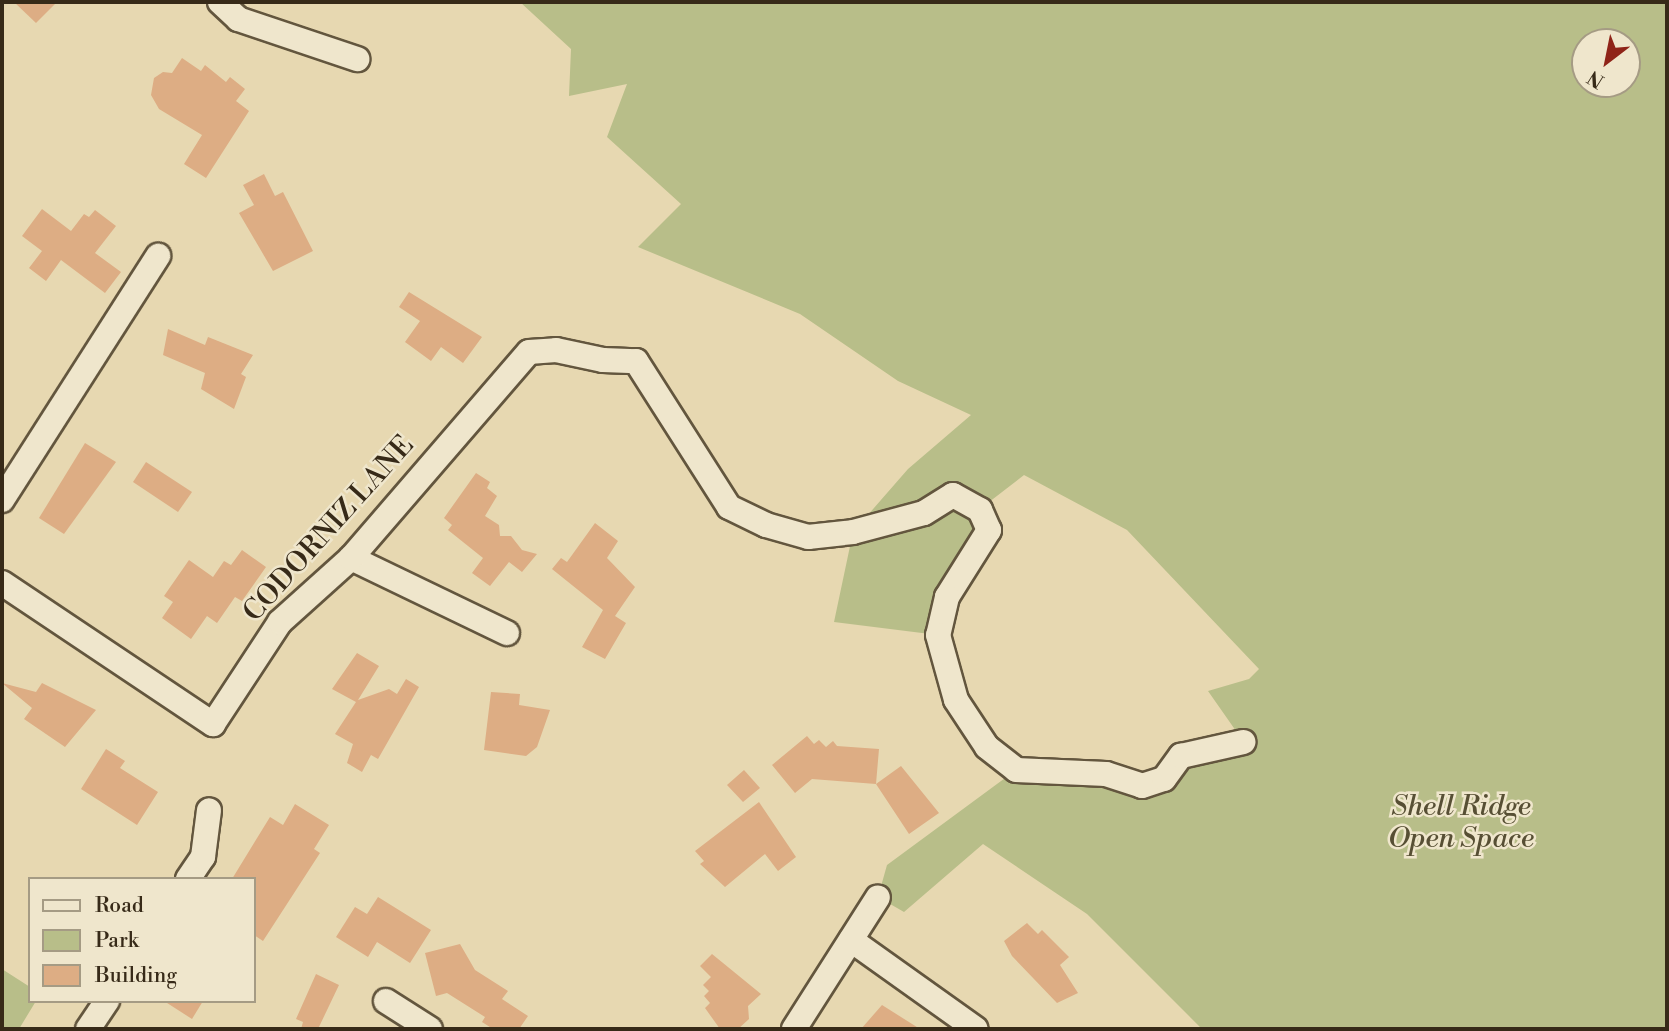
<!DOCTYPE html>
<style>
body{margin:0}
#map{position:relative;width:1669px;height:1031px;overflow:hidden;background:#e7d8b1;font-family:"Libre Bodoni",serif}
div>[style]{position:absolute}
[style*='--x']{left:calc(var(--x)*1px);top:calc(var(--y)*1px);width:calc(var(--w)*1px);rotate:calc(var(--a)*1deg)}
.green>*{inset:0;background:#b8be89}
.building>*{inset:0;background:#ddad84}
.roads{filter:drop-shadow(2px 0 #63563e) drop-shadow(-2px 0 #63563e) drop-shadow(0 2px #63563e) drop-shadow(0 -2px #63563e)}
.minor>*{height:24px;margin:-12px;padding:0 12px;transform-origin:12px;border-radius:12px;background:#efe6cc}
span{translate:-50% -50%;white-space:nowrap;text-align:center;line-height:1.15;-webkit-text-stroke:5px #efe6cc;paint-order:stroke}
.street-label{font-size:28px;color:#372a18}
.park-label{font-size:28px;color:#574f34;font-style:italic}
.frame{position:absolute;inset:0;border:4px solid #372a18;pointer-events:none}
.legend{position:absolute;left:28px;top:877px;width:228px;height:126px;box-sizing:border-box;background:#efe6cc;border:2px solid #a59b84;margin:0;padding:9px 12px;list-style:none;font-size:21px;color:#372a18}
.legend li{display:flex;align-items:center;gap:14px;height:35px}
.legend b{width:35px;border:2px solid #a59b84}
.north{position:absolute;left:1571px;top:28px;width:70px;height:70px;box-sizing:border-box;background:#efe6cc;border:2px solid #a59b84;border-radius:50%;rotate:212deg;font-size:19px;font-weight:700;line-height:28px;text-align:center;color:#372a18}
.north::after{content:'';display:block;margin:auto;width:24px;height:32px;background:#8f2418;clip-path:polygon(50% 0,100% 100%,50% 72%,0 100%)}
</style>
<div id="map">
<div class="green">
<i style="clip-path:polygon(evenodd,520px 2px,1667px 2px,1667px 1029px,1202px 1029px,1087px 914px,983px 844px,904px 912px,878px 897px,887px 865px,1016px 770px,1142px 786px,1181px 756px,1243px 741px,1208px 691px,1249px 679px,1259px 669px,1127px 530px,1024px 475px,980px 509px,989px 530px,938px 635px,834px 622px,853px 532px,908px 469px,971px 415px,898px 381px,800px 314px,638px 247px,681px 204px,607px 137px,627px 84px,569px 96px,571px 49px,520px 2px,1585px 42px,1627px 42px,1627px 84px,1585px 84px,1585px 42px)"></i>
<i style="clip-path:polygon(2px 969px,30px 987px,30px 1001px,36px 1001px,19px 1029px,2px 1029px)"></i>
</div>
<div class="building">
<i style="clip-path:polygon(14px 2px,57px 2px,36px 23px)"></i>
<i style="clip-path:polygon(182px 58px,201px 71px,205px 65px,226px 82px,230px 77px,245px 89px,236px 101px,249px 111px,206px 178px,184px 164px,202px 135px,159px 109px,151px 95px,154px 78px,163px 72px,172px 73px)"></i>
<i style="clip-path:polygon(264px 174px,275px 196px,283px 192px,313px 251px,273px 271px,239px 213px,254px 205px,243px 185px)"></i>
<i style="clip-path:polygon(42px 209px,71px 231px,84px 214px,89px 217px,95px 210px,116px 226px,95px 253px,121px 272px,105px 293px,61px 260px,46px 281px,29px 268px,42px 251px,22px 236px)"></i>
<i style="clip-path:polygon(409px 292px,482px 337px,463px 363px,441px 347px,431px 361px,405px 342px,420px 321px,399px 307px)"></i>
<i style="clip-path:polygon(168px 329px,205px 345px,208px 337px,253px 355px,241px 374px,246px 377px,234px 409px,201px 389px,205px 373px,163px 355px)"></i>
<i style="clip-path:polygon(85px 443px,116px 462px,64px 534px,39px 518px)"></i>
<i style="clip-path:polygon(146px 462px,192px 492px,178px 512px,133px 482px)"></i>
<i style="clip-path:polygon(476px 473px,490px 482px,487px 488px,497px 496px,485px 516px,499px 525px,500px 536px,511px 536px,522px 550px,537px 554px,522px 572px,509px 562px,490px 586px,472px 573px,483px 558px,448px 530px,452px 525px,444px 518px)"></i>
<i style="clip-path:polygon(595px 523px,618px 541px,607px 558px,635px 587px,615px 616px,626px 623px,605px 659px,582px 647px,603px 610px,552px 569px,561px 558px,567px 562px)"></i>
<i style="clip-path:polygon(242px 550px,266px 567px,242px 601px,235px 597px,217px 623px,207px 616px,191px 639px,162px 618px,173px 602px,164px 596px,189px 560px,213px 577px,224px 561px,231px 565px)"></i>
<i style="clip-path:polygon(357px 653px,379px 666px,358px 700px,389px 689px,397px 694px,406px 679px,419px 687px,378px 759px,371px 755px,362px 772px,347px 763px,353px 744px,335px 734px,356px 702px,332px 689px)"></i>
<i style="clip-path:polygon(2px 683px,36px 692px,42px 683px,96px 710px,65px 747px,24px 719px,32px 708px)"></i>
<i style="clip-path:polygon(491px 692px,520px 694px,519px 705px,550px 710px,537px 747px,526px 756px,484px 750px)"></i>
<i style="clip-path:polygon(807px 736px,814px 744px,819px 740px,826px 747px,833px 741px,837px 746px,879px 749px,876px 784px,901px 766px,939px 813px,909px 834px,876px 784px,812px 779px,795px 793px,772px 765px)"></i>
<i style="clip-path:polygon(106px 749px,125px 761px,120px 768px,158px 792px,137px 825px,81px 789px)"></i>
<i style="clip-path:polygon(744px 770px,760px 788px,743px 802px,727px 785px)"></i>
<i style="clip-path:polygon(759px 802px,796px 857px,778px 871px,765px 854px,725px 887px,700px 864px,704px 861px,695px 851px)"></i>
<i style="clip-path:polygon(295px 804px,329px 825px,314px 849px,320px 853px,263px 941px,254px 935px,254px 879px,232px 879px,270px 817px,283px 825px)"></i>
<i style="clip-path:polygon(378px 897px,431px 930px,410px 963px,377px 942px,368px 957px,336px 937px,355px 907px,367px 914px)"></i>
<i style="clip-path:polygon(1027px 923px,1038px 934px,1042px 930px,1069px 957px,1060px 965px,1078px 993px,1057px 1003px,1012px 956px,1004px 941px)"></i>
<i style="clip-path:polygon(460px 944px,475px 970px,508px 991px,502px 999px,528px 1016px,519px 1029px,493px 1029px,482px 1022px,485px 1017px,447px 993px,436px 996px,425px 953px)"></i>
<i style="clip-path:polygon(712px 954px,761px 994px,748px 1006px,749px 1019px,738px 1029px,720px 1029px,705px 1008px,710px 1003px,704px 996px,709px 991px,703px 985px,711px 977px,700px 966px)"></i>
<i style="clip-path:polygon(316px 974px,339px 985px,318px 1029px,301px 1029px,303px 1022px,296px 1019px)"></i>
<i style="clip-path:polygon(164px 1001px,203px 1001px,192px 1019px)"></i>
<i style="clip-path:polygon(882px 1005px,920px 1029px,861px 1029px)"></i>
</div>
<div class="roads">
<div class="minor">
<i style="--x:220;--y:2;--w:25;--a:43"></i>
<i style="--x:238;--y:19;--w:126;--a:18.6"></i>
<i style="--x:2;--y:500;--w:290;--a:-57.4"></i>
<i style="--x:351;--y:558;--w:173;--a:25.7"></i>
<i style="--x:2;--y:583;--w:254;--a:33.8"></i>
<i style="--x:213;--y:724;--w:122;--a:-56.7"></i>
<i style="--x:280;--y:622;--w:96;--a:-42"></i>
<i style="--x:351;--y:558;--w:272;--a:-49.2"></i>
<i style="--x:529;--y:352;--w:27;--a:-4"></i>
<i style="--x:556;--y:350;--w:48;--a:12"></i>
<i style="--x:603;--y:360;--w:33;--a:2"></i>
<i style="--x:636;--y:361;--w:173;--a:57.5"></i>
<i style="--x:729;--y:507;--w:41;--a:25.9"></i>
<i style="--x:766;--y:525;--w:44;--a:15.9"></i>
<i style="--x:808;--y:537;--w:45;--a:-6.3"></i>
<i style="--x:853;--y:532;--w:73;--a:-15"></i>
<i style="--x:924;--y:513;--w:34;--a:-32"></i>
<i style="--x:953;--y:495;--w:31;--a:29"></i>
<i style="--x:980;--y:510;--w:22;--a:66"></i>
<i style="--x:989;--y:530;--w:79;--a:122.1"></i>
<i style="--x:947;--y:597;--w:39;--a:103"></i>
<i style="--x:938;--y:635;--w:67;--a:74.5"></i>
<i style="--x:956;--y:700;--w:56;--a:56.6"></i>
<i style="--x:987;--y:747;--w:37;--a:38"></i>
<i style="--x:1016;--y:770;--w:90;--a:2.5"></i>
<i style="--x:1106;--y:774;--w:38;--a:18"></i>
<i style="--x:1142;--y:786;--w:23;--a:-18"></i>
<i style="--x:1164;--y:779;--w:29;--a:-54"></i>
<i style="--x:1181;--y:756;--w:64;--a:-12.7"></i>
<i style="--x:188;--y:879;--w:27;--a:-56"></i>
<i style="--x:203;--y:857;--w:47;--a:-82.7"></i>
<i style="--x:851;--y:940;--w:153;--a:35.5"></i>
<i style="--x:386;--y:1001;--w:52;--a:32.5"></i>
<i style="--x:88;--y:1029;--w:34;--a:-56"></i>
<i style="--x:794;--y:1029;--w:156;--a:-57.5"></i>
</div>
</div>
<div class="street-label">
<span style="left:329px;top:529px;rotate:-48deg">CODORNIZ LANE</span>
</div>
<div class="park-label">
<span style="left:1461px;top:823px">Shell Ridge<br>Open Space</span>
</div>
<div class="frame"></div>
<ul class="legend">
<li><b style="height:9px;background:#efe6cc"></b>Road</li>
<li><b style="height:19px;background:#b8be89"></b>Park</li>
<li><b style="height:19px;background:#ddad84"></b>Building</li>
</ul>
<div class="north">N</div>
</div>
